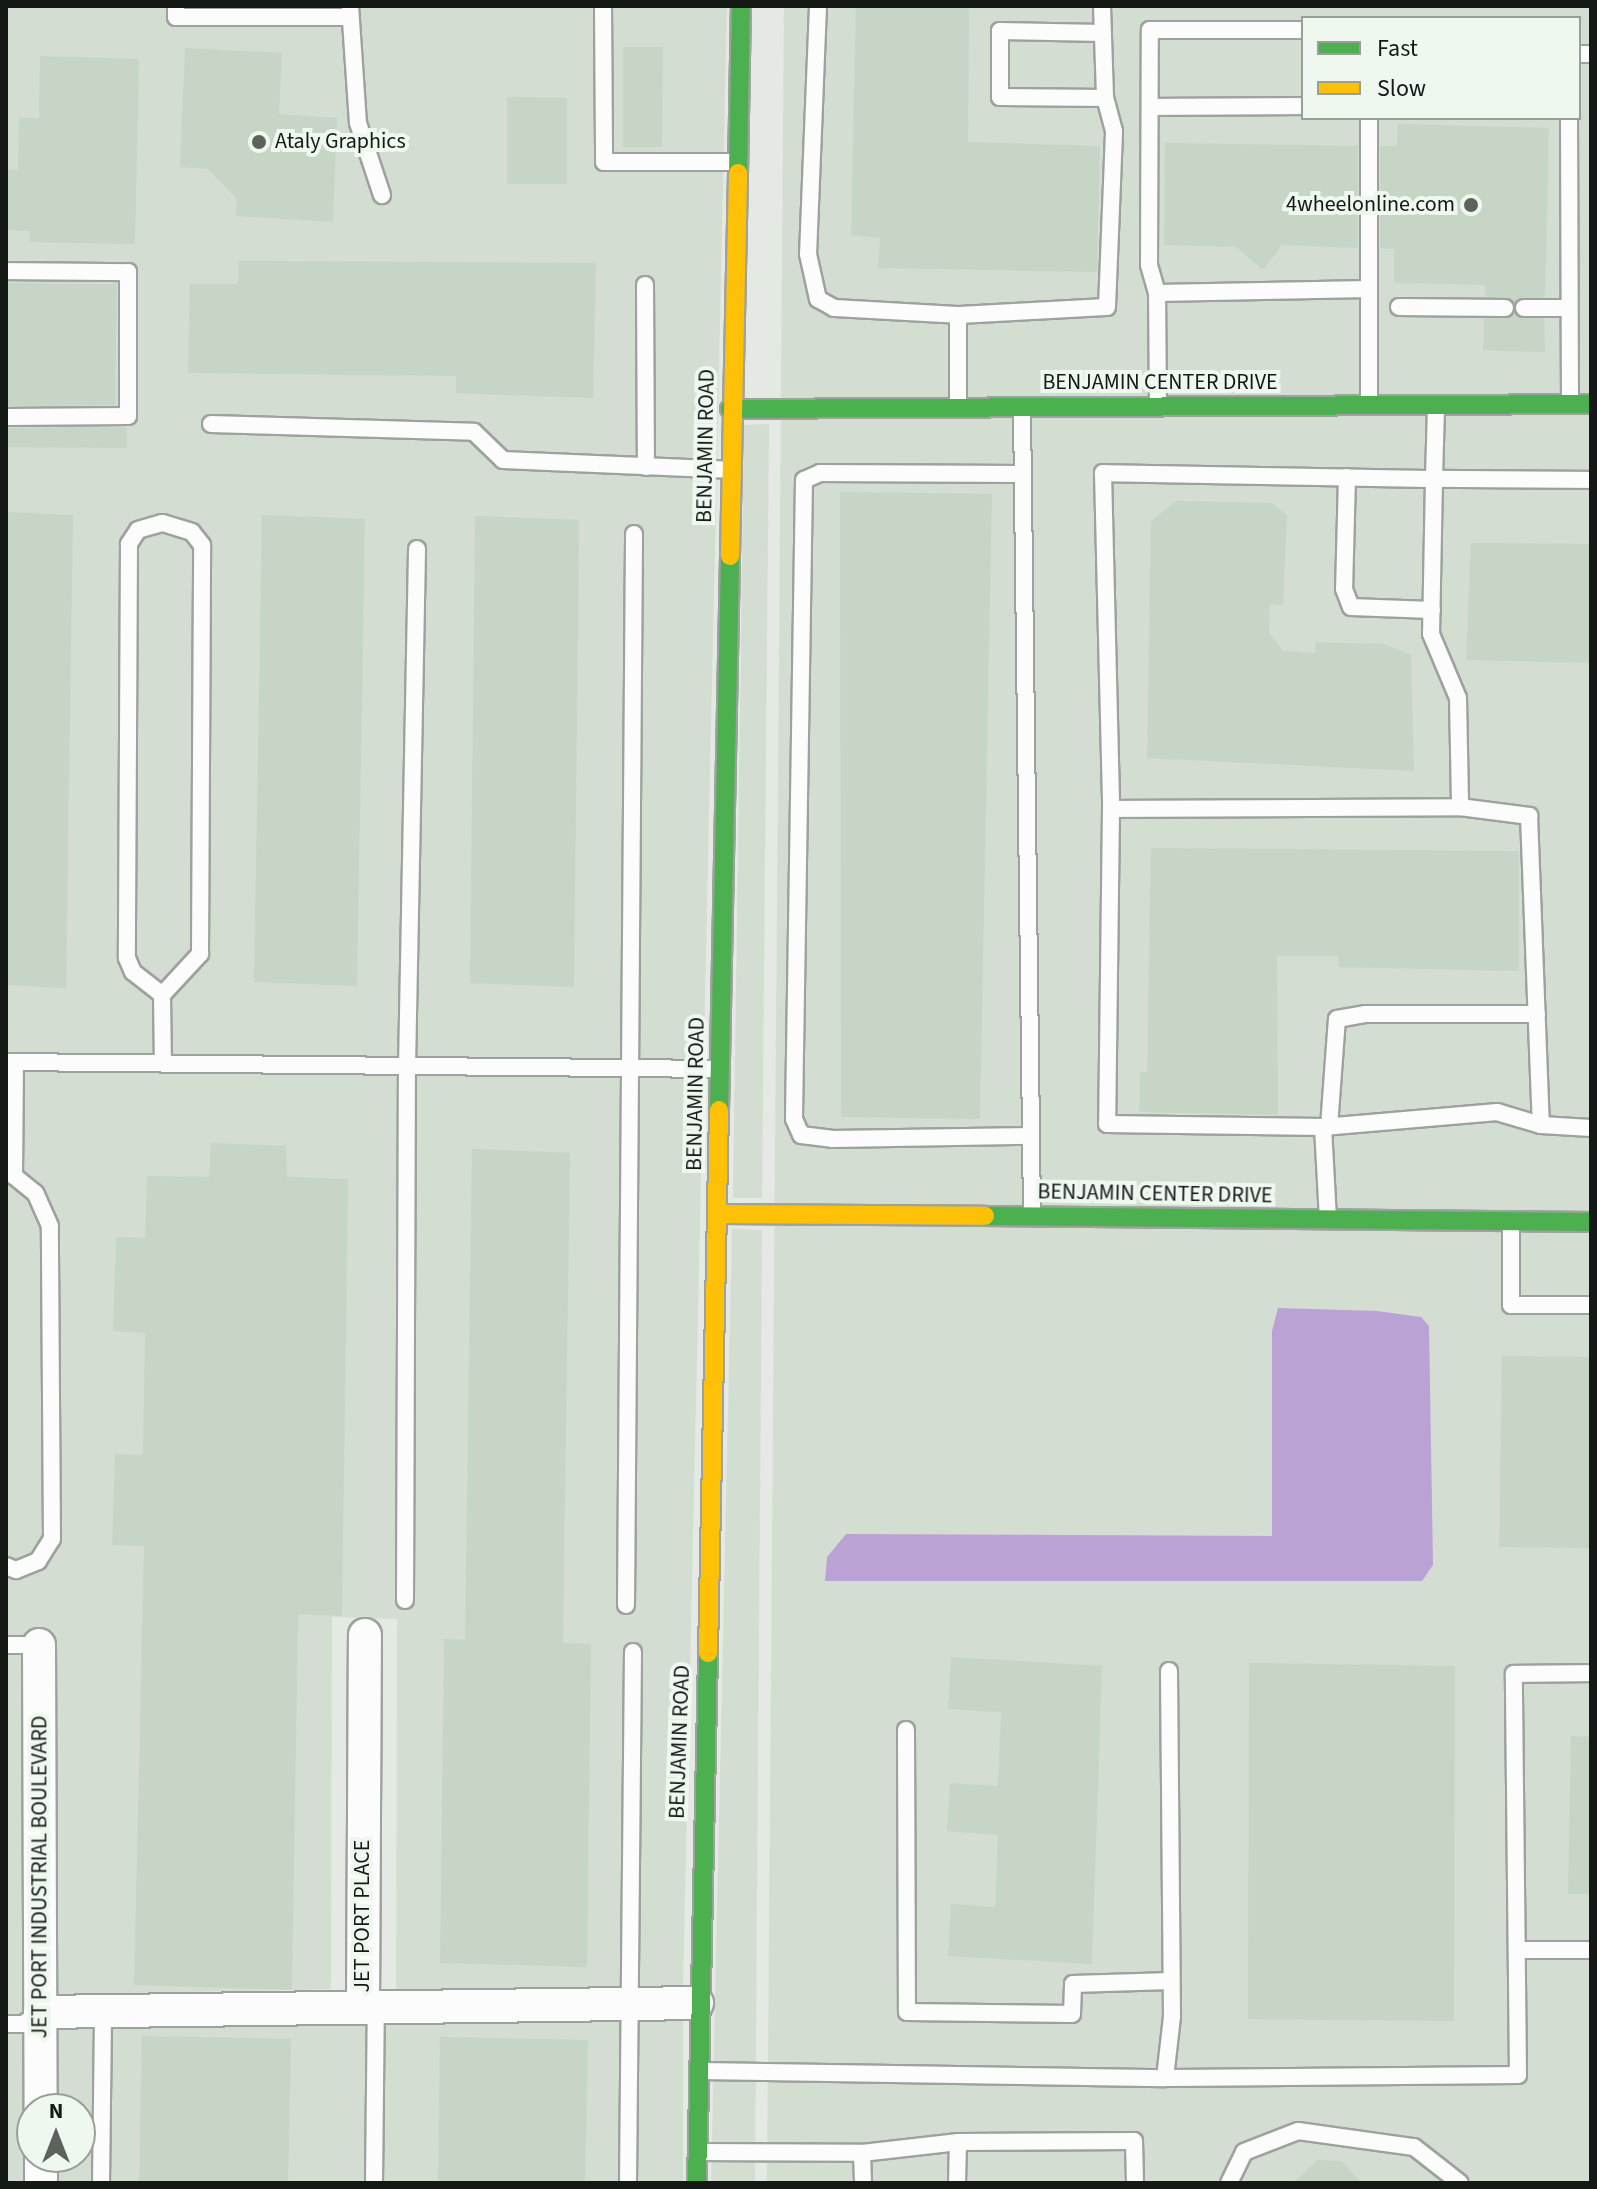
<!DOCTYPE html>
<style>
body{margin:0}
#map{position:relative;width:1597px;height:2189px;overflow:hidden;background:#e4e9e3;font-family:"Source Sans 3",sans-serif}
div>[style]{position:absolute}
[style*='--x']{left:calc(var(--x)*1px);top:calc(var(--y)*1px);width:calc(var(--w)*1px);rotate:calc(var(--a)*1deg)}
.built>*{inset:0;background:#d3ddd1}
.water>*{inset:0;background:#bba2d4}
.building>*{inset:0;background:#c6d5c5}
.roads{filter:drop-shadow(2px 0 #9ea29e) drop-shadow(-2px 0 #9ea29e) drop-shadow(0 2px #9ea29e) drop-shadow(0 -2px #9ea29e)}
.lane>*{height:16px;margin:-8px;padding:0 8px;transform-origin:8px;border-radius:8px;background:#fbfcfb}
.street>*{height:32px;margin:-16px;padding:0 16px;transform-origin:16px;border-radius:16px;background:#fbfcfb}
.fast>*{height:18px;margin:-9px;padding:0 9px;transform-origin:9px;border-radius:9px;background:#4caf50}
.slow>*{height:18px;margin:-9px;padding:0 9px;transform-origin:9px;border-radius:9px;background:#ffc107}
.dots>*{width:22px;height:22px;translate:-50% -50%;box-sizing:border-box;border:4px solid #eff8ee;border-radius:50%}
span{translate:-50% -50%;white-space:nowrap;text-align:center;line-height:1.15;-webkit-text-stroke:8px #eff8ee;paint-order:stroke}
.poi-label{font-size:22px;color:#151915}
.left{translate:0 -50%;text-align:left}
.right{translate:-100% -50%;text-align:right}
.street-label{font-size:22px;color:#151915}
.frame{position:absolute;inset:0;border:8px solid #151915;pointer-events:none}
.legend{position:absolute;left:1301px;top:16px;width:280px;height:104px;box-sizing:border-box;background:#eff8ee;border:2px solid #989f97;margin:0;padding:10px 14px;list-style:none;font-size:24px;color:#151915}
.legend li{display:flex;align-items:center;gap:16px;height:40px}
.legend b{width:40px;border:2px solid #989f97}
.north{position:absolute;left:16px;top:2093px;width:80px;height:80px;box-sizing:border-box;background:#eff8ee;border:2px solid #989f97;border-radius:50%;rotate:0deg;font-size:22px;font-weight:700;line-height:32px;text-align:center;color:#151915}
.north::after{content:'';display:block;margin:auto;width:28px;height:36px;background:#5d625d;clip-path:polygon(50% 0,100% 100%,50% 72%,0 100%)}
</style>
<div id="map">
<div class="built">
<i style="clip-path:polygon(6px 6px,727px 6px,683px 1988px,396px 1993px,397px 1619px,332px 1617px,331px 1989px,54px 1995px,53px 1630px,25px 1630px,27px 2183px,6px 2183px)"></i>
<i style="clip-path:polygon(evenodd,784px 6px,1591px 6px,1591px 2183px,767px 2183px,784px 6px,1303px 18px,1579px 18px,1579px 118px,1303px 118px,1303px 18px)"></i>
<i style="clip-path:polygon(769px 424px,762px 1198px,733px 1198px,744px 425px)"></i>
<i style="clip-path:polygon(732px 1229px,762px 1230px,755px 2183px,711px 2183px)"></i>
<i style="clip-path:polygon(683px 2019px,683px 2183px,55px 2183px,55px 2157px,80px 2157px,80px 2109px,55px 2109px,54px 2027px)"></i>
</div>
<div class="water">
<i style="clip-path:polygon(1278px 1308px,1377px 1311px,1421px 1317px,1429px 1326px,1433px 1565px,1422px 1581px,825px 1581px,827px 1557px,846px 1534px,1272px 1536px,1272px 1331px)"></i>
</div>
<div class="building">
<i style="clip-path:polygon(856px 6px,969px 6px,968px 142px,1100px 146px,1097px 272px,878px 268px,880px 238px,851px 235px)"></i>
<i style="clip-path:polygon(623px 47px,663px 47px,662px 147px,623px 147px)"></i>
<i style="clip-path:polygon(185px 48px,282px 53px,279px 114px,337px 118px,333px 222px,236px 216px,237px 199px,208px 169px,180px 167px)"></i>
<i style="clip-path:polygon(40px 56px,139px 59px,135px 244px,30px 242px,30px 231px,6px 230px,6px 169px,18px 170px,19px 118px,39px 118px)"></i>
<i style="clip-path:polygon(507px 97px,567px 98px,567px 184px,507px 184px)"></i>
<i style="clip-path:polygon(1398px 124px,1549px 128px,1545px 297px,1514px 303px,1485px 297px,1485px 285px,1394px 283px,1394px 249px,1380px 248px,1380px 146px,1397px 146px)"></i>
<i style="clip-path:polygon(1165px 143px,1358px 146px,1358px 248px,1282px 245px,1263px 270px,1236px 247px,1164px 245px)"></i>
<i style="clip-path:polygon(239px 261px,596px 263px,593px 398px,456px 393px,456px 376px,188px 373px,190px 284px,238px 284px)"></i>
<i style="clip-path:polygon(6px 283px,117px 284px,115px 405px,6px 406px)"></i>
<i style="clip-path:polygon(1514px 313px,1544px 319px,1545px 352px,1483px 350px,1484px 319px)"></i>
<i style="clip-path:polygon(127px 427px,127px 448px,6px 447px,6px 428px)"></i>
<i style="clip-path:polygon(840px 492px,992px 494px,980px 1119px,841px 1117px)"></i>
<i style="clip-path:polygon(1176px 501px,1272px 503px,1287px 515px,1283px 605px,1270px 604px,1269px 633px,1283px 651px,1315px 653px,1316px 642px,1384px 644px,1411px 655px,1414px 771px,1147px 758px,1151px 521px)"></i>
<i style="clip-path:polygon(6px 512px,73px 515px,66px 988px,6px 985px)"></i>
<i style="clip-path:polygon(262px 515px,365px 519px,357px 986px,254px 982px)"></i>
<i style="clip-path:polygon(475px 516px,579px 520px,574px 987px,470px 983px)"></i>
<i style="clip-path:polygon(1471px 543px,1591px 544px,1591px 663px,1466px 660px)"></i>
<i style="clip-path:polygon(1151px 848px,1519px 851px,1519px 971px,1339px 967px,1338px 956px,1277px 956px,1278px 1115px,1139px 1112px,1140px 1072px,1147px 1072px)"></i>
<i style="clip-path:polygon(211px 1143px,286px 1146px,287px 1177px,348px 1179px,342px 1616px,298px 1614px,292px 1990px,134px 1985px,144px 1546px,112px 1545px,115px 1454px,143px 1455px,145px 1333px,113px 1331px,116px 1237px,145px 1238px,147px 1176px,209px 1177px)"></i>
<i style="clip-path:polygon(472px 1149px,570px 1153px,563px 1643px,591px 1644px,587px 1967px,440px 1963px,444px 1639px,465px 1640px)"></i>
<i style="clip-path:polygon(1502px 1356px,1591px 1357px,1591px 1548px,1499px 1547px)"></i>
<i style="clip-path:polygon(951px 1657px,1102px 1666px,1092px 1964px,948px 1956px,951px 1904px,995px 1907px,998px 1835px,947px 1831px,950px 1783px,998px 1786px,1001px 1712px,948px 1709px)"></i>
<i style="clip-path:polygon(1249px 1663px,1455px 1666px,1454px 2021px,1248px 2019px)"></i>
<i style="clip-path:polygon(1571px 1736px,1591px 1737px,1591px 1894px,1568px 1894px)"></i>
<i style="clip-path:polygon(142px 2036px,291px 2039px,288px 2183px,139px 2183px)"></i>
<i style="clip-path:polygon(440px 2037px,588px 2040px,585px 2183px,438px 2183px)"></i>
<i style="clip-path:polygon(1318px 2160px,1341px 2161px,1362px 2183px,1293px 2183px)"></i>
</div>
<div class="roads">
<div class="lane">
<i style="--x:176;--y:6;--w:11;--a:90"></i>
<i style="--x:176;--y:17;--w:174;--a:0"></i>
<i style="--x:350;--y:6;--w:117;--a:86.1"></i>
<i style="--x:358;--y:123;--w:76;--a:71.6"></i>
<i style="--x:603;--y:6;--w:156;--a:89.6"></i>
<i style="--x:604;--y:162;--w:133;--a:0"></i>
<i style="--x:818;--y:6;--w:248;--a:92.3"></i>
<i style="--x:808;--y:254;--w:46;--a:77.5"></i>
<i style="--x:818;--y:299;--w:18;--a:29"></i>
<i style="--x:834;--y:308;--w:124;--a:3.2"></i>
<i style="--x:1102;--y:6;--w:92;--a:88.1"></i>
<i style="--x:1105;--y:98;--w:105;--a:-179.5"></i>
<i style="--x:1000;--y:97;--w:66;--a:-90"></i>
<i style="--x:1000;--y:31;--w:103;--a:1.1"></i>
<i style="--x:1579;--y:54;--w:12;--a:0"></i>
<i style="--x:1150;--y:107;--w:153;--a:-0.4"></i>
<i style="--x:1369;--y:118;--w:286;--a:90"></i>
<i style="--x:1569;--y:118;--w:285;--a:89.8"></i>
<i style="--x:6;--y:271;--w:122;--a:0.5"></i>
<i style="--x:128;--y:272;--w:144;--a:90"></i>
<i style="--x:128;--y:416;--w:122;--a:179.5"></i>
<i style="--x:645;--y:285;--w:182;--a:89.7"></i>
<i style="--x:1157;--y:293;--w:212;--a:-1.1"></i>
<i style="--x:1399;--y:307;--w:106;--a:0.5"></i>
<i style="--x:1524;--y:308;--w:45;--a:0"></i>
<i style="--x:1158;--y:405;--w:112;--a:-90.5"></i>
<i style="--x:1157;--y:293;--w:29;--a:-106"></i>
<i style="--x:1149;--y:265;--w:235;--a:-89.8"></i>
<i style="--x:1150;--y:30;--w:153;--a:0"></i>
<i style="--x:958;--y:406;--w:91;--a:-90"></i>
<i style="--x:958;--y:315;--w:149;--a:-3.1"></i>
<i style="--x:1107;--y:307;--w:176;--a:-87.7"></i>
<i style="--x:1114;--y:131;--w:34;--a:-105"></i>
<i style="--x:1436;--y:407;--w:72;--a:91.6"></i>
<i style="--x:1434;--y:479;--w:331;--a:-179"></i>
<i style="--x:1103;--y:473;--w:336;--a:88.6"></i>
<i style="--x:1111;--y:809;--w:349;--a:-0.3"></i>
<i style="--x:1022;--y:409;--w:805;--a:89.29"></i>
<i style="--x:211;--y:424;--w:263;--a:1.7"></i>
<i style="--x:474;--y:432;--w:40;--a:44"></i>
<i style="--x:503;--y:460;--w:226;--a:2.5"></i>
<i style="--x:1022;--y:474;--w:202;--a:-179.7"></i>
<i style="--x:820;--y:473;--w:17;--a:156"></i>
<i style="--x:804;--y:480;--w:639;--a:90.9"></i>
<i style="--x:794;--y:1119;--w:17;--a:66"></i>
<i style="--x:801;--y:1135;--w:31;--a:7"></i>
<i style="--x:832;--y:1139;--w:199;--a:-0.9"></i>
<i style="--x:1347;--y:477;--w:112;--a:91.5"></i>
<i style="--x:1344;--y:589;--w:19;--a:69"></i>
<i style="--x:1351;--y:607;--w:81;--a:2.1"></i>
<i style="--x:1591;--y:480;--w:157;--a:-179.6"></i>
<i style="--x:1434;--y:479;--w:155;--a:91.1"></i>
<i style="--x:1431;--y:634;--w:69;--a:67.1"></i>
<i style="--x:1458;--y:698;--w:109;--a:88.9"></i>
<i style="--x:1460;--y:807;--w:70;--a:7.4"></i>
<i style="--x:1529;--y:816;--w:309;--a:87.8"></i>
<i style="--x:1541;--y:1125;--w:50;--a:3.4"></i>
<i style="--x:1111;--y:809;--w:315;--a:90.7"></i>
<i style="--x:1107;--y:1124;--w:216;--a:0.8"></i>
<i style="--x:1323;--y:1127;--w:175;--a:-4.9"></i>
<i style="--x:1497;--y:1112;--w:46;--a:16.5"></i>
<i style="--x:162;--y:995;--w:56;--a:-47.2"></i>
<i style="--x:200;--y:954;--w:409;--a:-89.7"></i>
<i style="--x:202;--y:545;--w:16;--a:-128"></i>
<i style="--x:192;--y:532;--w:31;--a:-163"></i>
<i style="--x:162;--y:523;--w:25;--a:164"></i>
<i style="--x:138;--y:530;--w:17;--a:123"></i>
<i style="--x:129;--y:544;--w:414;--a:90.3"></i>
<i style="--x:127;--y:958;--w:15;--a:67"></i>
<i style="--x:133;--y:972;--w:37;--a:38"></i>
<i style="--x:162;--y:995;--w:68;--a:89.2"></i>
<i style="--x:6;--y:1062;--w:713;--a:0.56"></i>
<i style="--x:1323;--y:1127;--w:91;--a:86.9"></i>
<i style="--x:1329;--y:1127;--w:108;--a:-85.8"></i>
<i style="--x:1337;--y:1019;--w:28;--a:-10"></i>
<i style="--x:1365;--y:1014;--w:172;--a:0"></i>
<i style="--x:14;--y:1176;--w:114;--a:-89.5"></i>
<i style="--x:1511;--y:1223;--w:82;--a:90"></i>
<i style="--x:1511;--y:1305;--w:80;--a:0"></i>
<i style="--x:6;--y:1566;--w:11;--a:22"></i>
<i style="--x:16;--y:1570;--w:24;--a:-22"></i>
<i style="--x:38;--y:1561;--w:26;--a:-58"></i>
<i style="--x:52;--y:1539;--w:313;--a:-90.4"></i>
<i style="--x:50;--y:1226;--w:36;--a:-114"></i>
<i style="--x:35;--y:1193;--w:27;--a:-141"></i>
<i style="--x:405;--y:1600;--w:533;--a:-89.79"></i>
<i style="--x:407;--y:1067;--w:518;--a:-88.89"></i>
<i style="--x:626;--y:1605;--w:1071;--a:-89.57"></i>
<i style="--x:6;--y:1645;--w:33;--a:0"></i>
<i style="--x:906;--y:1730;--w:282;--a:89.8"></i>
<i style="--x:907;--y:2012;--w:165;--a:0.7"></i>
<i style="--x:1072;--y:2014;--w:30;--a:-88"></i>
<i style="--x:1073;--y:1984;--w:98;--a:-1.8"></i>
<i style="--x:1518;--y:1950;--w:73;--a:0"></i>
<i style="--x:6;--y:2024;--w:17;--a:0"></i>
<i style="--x:23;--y:2024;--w:21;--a:-35"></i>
<i style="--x:701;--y:2071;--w:464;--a:0.9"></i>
<i style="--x:1165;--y:2078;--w:353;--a:-0.5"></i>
<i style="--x:1518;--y:2075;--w:401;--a:-90.6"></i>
<i style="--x:1514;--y:1674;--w:77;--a:-0.7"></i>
<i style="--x:1165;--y:2078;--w:61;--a:-83.5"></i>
<i style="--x:1172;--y:2017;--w:346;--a:-90.5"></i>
<i style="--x:698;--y:2152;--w:164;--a:0.3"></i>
<i style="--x:862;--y:2153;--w:30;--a:88"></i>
<i style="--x:862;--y:2153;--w:97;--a:-6.5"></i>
<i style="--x:958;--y:2142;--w:176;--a:-0.3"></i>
<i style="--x:1134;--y:2141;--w:42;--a:88.6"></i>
<i style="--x:101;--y:2183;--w:173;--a:-89.3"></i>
<i style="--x:374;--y:2183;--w:178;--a:-89.4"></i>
<i style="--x:628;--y:2183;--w:531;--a:-89.46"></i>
<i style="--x:957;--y:2183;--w:41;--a:-88.6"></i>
<i style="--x:1229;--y:2183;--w:34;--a:-64"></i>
<i style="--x:1244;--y:2152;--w:58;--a:-21.3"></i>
<i style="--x:1298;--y:2131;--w:117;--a:7.9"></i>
<i style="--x:1414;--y:2147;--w:58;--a:38"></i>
</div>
<div class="street">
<i style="--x:39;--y:1645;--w:464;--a:89.8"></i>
<i style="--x:363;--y:2007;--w:372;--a:-89.7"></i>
<i style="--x:40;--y:2012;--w:657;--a:-0.78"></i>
<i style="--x:41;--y:2157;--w:26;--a:90"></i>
</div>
<div class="fast">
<i style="--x:738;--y:173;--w:167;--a:-89"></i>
<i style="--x:730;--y:409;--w:861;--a:-0.33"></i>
<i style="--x:719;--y:1110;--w:554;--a:-88.86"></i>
<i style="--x:985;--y:1216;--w:606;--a:0.57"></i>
<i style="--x:697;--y:2183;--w:530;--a:-88.81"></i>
</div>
<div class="slow">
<i style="--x:730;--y:556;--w:383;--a:-88.8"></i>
<i style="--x:719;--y:1214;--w:266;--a:0.4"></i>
<i style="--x:708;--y:1653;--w:543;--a:-88.84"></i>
</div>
</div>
<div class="dots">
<i style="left:259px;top:142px;background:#5d625d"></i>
<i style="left:1471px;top:205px;background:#5d625d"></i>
</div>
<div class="poi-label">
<span class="left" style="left:275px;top:142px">Ataly Graphics</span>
<span class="right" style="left:1455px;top:205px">4wheelonline.com</span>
</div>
<div class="street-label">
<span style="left:1160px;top:383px">BENJAMIN CENTER DRIVE</span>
<span style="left:706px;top:446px;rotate:-89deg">BENJAMIN ROAD</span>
<span style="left:696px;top:1094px;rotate:-89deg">BENJAMIN ROAD</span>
<span style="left:1155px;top:1194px;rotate:1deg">BENJAMIN CENTER DRIVE</span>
<span style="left:680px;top:1742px;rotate:-88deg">BENJAMIN ROAD</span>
<span style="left:40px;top:1877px;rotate:-90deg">JET PORT INDUSTRIAL BOULEVARD</span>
<span style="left:363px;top:1916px;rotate:-90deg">JET PORT PLACE</span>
</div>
<div class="frame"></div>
<ul class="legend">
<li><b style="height:10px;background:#4caf50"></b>Fast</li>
<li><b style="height:10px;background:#ffc107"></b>Slow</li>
</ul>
<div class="north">N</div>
</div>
